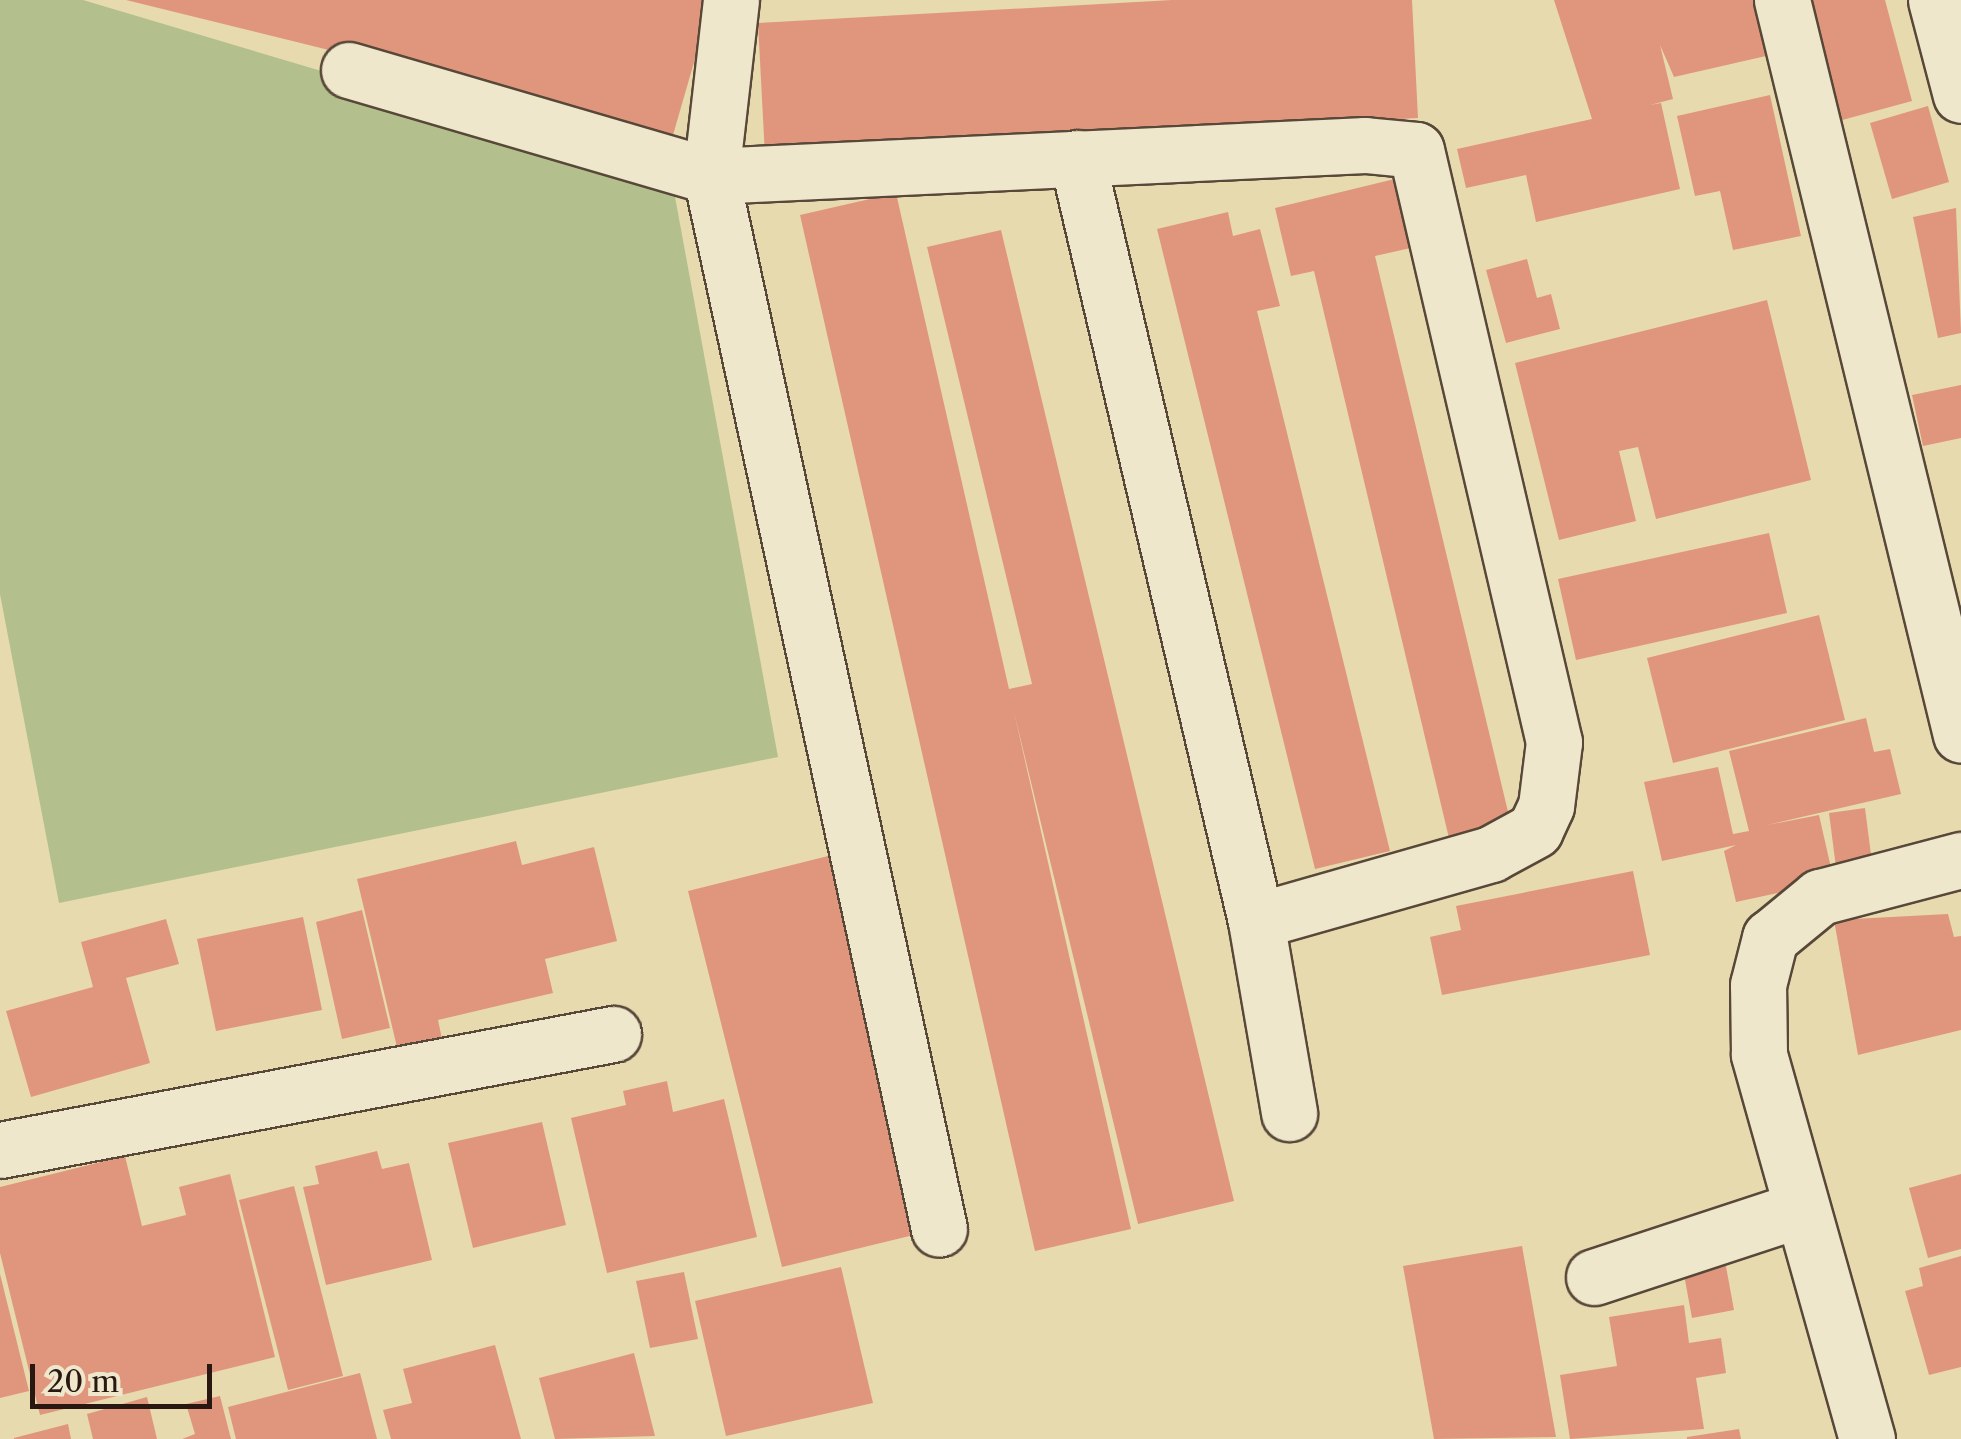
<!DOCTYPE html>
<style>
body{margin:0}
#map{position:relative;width:1961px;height:1439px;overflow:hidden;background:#e7daaf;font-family:"Libre Caslon Text",serif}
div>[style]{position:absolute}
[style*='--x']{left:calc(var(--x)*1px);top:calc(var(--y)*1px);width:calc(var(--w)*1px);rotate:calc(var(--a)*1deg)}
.green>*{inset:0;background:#b3c08d}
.building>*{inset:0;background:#e0967d}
.roads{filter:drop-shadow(2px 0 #584839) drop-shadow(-2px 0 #584839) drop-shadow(0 2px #584839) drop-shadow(0 -2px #584839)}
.minor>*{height:55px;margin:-27.5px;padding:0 27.5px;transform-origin:27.5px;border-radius:27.5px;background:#efe7cb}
span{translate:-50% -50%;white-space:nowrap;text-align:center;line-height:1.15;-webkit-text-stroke:8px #efe7cb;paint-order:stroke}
.scale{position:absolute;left:30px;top:1364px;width:182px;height:45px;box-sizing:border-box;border:5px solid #291812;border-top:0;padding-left:12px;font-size:30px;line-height:35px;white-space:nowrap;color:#291812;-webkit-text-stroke:8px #efe7cb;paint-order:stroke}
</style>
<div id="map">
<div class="green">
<i style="clip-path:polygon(0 0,83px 0,671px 175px,778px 757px,59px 903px,0 594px)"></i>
</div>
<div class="building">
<i style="clip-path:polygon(126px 0,712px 0,673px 135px)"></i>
<i style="clip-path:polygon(1172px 0,1412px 0,1418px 118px,765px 156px,758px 23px)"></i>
<i style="clip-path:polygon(1554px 0,1754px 0,1766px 56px,1674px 77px,1660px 45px,1673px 99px,1650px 105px,1661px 103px,1680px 189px,1536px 222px,1526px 175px,1466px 188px,1457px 149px,1592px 119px)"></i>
<i style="clip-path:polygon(1801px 0,1885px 0,1912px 101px,1835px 122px)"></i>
<i style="clip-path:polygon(1770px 95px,1801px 236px,1733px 250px,1720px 191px,1695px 196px,1677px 116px)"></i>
<i style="clip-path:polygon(1928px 106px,1949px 182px,1892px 199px,1870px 123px)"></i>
<i style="clip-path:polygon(1407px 176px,1424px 245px,1375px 256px,1515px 841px,1453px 855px,1314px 271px,1291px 276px,1275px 208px)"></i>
<i style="clip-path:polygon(896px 193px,1009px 689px,1032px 684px,927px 247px,1001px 230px,1234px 1201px,1138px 1224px,1014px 712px,1131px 1229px,1035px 1251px,800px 215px)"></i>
<i style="clip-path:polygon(1956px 208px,1961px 333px,1938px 338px,1913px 217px)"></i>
<i style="clip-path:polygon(1228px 212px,1233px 236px,1260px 229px,1280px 306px,1257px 311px,1390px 851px,1315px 869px,1157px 229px)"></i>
<i style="clip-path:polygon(1527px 259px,1537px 298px,1551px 294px,1560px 329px,1506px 343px,1486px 270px)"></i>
<i style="clip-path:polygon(1767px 300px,1811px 480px,1656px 519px,1638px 447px,1619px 451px,1636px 521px,1559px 540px,1515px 363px)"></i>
<i style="clip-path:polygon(1961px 385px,1961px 438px,1923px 446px,1912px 395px)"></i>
<i style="clip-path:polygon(1769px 533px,1787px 613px,1576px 660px,1558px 579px)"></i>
<i style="clip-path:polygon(1819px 615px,1845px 720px,1673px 763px,1647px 658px)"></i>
<i style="clip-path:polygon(1866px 718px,1874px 752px,1890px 749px,1901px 794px,1767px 825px,1819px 815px,1834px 881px,1736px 902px,1724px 851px,1736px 845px,1662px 861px,1644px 782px,1718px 767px,1733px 834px,1749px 831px,1729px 751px)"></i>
<i style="clip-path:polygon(1865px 808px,1874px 878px,1838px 883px,1829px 813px)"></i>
<i style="clip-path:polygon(516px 841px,522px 865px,594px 847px,617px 941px,545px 959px,553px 993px,438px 1020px,445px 1053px,401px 1064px,357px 879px)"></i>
<i style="clip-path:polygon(832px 855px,926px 1232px,782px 1267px,688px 891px)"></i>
<i style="clip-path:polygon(1633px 871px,1650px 955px,1442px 995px,1430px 937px,1461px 930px,1456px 906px)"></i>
<i style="clip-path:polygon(362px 910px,390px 1028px,342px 1039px,316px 922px)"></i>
<i style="clip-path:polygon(1948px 914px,1954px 937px,1961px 936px,1961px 1030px,1858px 1055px,1834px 920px)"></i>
<i style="clip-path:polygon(303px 917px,322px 1010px,216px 1031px,197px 939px)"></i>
<i style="clip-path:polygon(166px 919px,179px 964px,126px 978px,150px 1063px,31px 1097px,6px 1011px,93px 987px,81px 942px)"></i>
<i style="clip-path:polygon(667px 1081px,673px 1112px,724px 1099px,757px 1237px,607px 1273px,571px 1118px,626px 1105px,623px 1091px)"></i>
<i style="clip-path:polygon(542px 1122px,566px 1225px,473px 1248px,448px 1143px)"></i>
<i style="clip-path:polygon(377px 1151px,382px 1169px,409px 1163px,432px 1260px,326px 1285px,303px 1187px,319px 1184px,315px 1166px)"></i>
<i style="clip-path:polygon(125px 1156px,142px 1226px,186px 1215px,179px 1187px,230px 1174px,275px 1357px,40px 1415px,0 1253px,0 1187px)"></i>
<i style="clip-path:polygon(1961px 1174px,1961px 1249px,1928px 1258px,1909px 1188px)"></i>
<i style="clip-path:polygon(294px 1186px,343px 1376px,288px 1390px,239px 1200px)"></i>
<i style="clip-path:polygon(1522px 1246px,1556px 1437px,1434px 1439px,1403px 1266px)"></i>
<i style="clip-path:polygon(1961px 1256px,1961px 1367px,1929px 1375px,1905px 1291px,1923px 1286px,1919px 1268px)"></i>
<i style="clip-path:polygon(1725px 1261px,1734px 1310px,1692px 1318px,1683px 1269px)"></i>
<i style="clip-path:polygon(841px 1267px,873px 1403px,726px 1436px,695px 1301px)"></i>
<i style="clip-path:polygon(684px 1272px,698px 1339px,650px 1348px,636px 1281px)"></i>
<i style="clip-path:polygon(0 1274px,29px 1391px,0 1398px)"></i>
<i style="clip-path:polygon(1684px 1305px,1689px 1343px,1721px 1338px,1726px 1373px,1696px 1378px,1704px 1429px,1570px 1439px,1560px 1375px,1617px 1366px,1609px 1317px)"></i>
<i style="clip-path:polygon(495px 1345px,521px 1439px,391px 1439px,383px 1410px,412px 1403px,403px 1369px)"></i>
<i style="clip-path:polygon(634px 1353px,655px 1436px,555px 1439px,539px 1378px)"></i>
<i style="clip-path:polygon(360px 1373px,377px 1439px,236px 1439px,228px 1407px)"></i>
<i style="clip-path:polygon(220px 1396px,231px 1439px,182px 1439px,195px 1434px,186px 1404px)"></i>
<i style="clip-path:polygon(147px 1397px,157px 1439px,93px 1439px,87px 1414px)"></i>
<i style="clip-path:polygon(68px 1424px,71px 1439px,14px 1439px,14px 1438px)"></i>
<i style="clip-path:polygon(1739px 1429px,1741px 1439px,1687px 1439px,1687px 1437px)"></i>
</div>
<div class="roads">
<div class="minor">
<i style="--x:731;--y:0;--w:177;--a:96.5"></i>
<i style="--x:711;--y:176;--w:1077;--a:77.78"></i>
<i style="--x:1782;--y:0;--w:756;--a:76.31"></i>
<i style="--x:1936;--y:0;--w:98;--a:75.3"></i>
<i style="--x:349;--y:70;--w:377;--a:16.3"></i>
<i style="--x:711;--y:176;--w:655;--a:-2.71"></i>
<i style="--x:1365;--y:145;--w:51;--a:5.6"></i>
<i style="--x:1416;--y:150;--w:608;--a:76.88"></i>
<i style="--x:1554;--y:742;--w:64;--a:97.1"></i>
<i style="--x:1546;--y:806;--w:26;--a:115"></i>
<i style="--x:1535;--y:830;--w:50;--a:151.4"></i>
<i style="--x:1491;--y:854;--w:244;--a:164.1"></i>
<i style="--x:1077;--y:158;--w:784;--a:76.8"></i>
<i style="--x:1256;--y:921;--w:195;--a:80.2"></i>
<i style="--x:0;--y:1150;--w:624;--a:-10.72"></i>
<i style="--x:1594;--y:1277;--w:218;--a:-18.2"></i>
<i style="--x:1867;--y:1439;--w:400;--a:-105.7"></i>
<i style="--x:1759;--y:1054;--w:69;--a:-90.8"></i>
<i style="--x:1758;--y:985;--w:49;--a:-75.7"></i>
<i style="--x:1770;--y:938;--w:65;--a:-39.4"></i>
<i style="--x:1820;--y:897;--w:146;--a:-14.7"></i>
</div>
</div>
<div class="scale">20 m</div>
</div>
